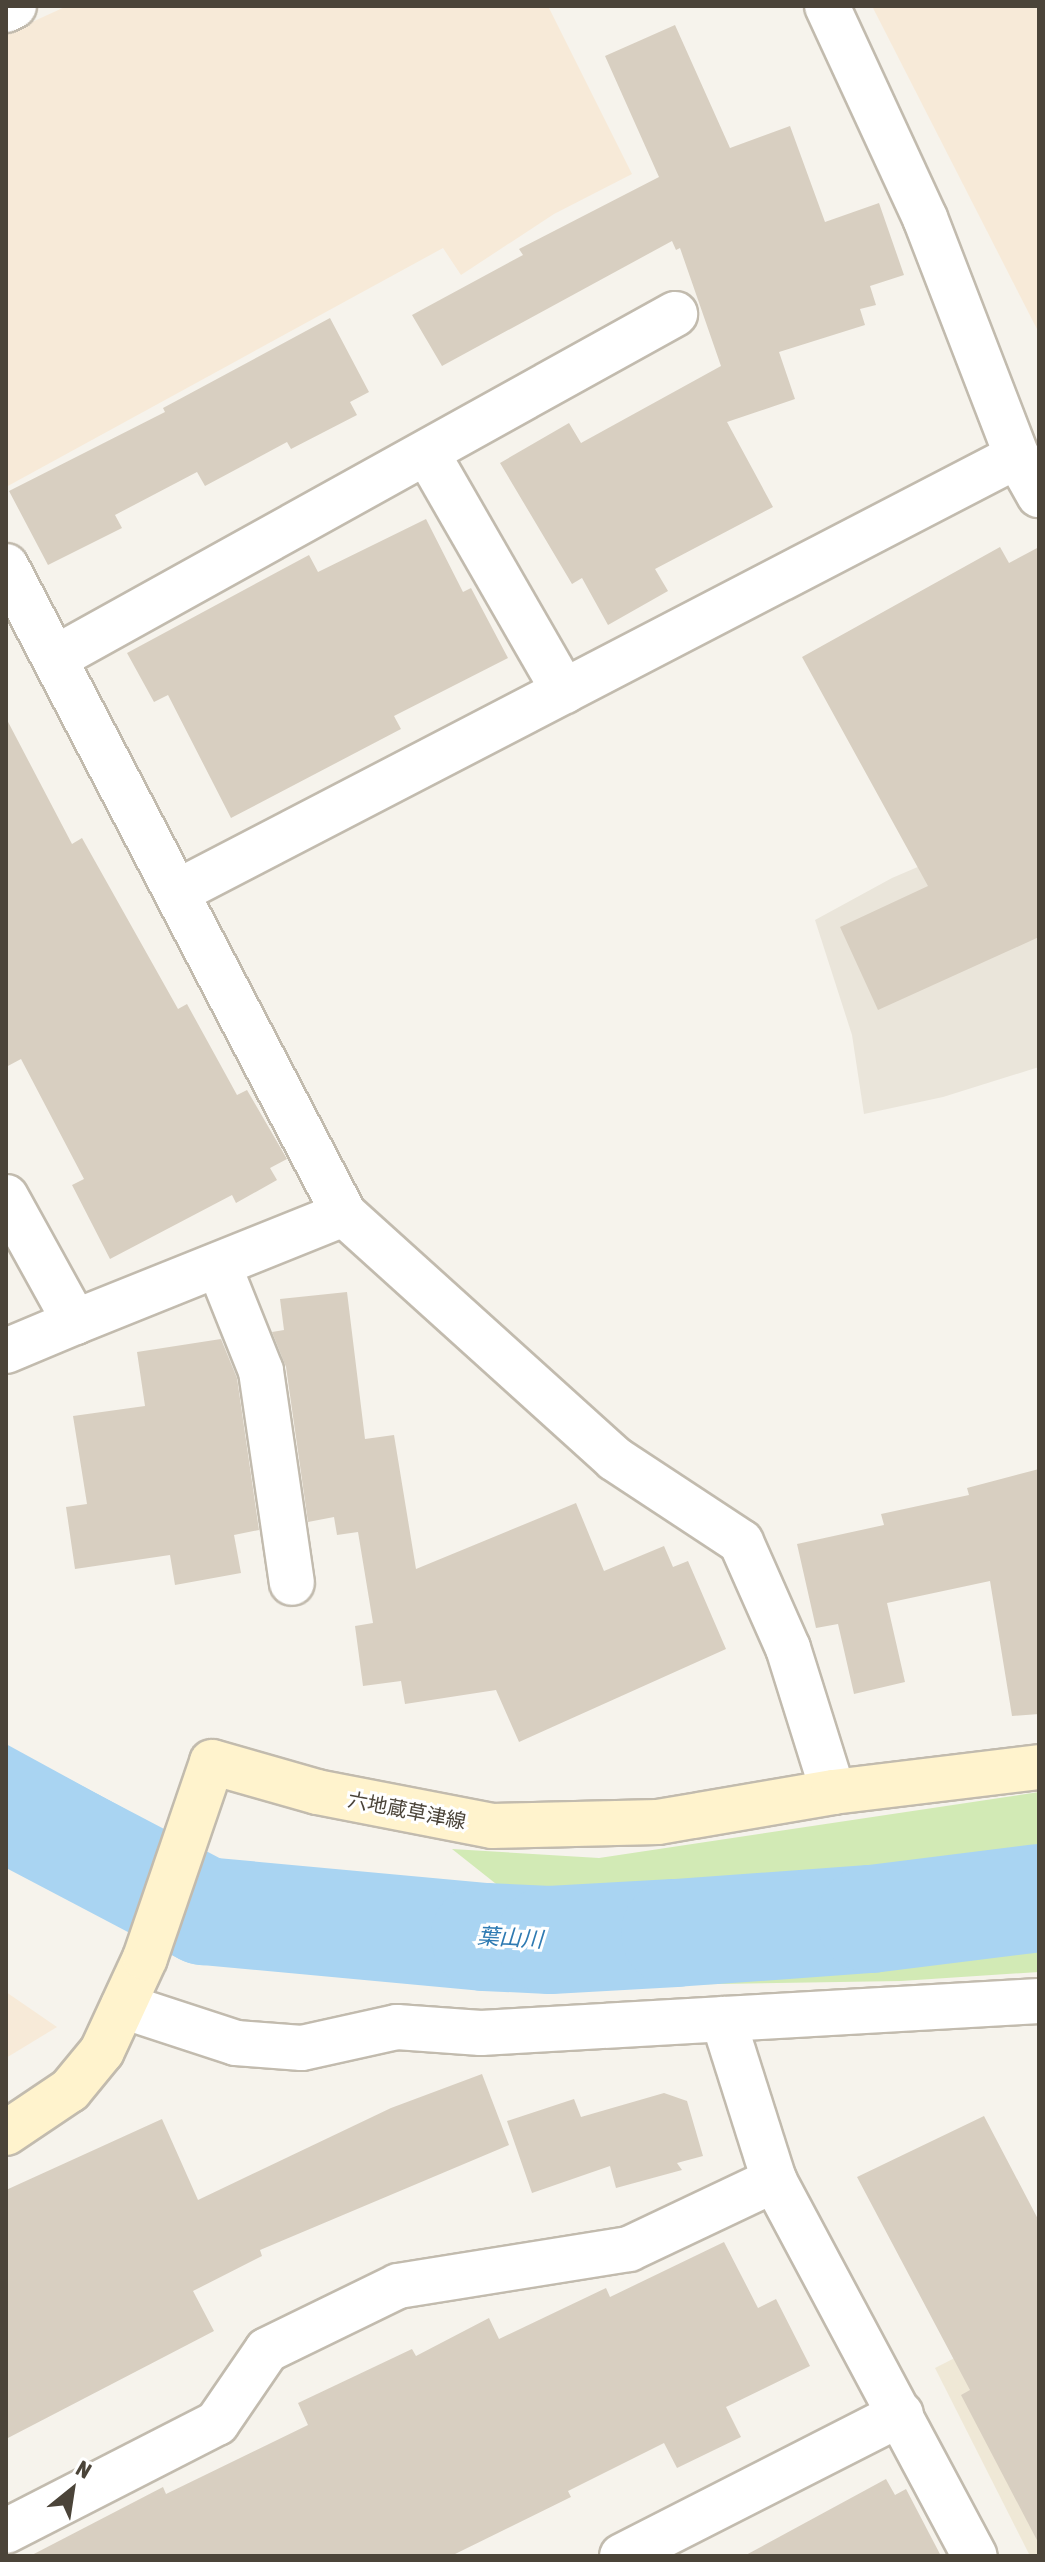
<!DOCTYPE html>
<meta charset="utf-8">
<style>
body{margin:0}
#map{position:relative;width:1045px;height:2562px;overflow:hidden;background:#f6f3ec;font-family:"Asap Condensed","Noto Sans JP",sans-serif}
div>[style]{position:absolute}
[style*='--x']{left:calc(var(--x)*1px);top:calc(var(--y)*1px);width:calc(var(--w)*1px);rotate:calc(var(--a)*1deg)}
.residential>*{inset:0;background:#eae5da}
.commercial>*{inset:0;background:#f7ead8}
.education>*{inset:0;background:#efe8d6}
.green>*{inset:0;background:#d2eab5}
.water>*{inset:0;background:#a9d4f2}
.river>*{height:108px;margin:-54px;padding:0 54px;transform-origin:54px;border-radius:54px;background:#a9d4f2}
.building>*{inset:0;background:#d8cfc1}
.roads{filter:drop-shadow(2px 0 #c2bbae) drop-shadow(-2px 0 #c2bbae) drop-shadow(0 2px #c2bbae) drop-shadow(0 -2px #c2bbae)}
.minor>*{height:44px;margin:-22px;padding:0 22px;transform-origin:22px;border-radius:22px;background:#fff}
.secondary>*{height:44px;margin:-22px;padding:0 22px;transform-origin:22px;border-radius:22px;background:#fff3cd}
span{translate:-50% -50%;white-space:nowrap;text-align:center;line-height:1.15;-webkit-text-stroke:6px #fff;paint-order:stroke}
.street-label{font-size:20px;color:#4b4439}
.water-label{font-size:22px;color:#2e7ab2;font-style:italic}
.frame{position:absolute;inset:0;border:8px solid #4b4439;pointer-events:none}
.north{position:absolute;left:32px;top:2450px;width:80px;height:80px;-webkit-text-stroke:6px #fff;paint-order:stroke;rotate:30deg;font-size:22px;font-weight:700;line-height:32px;text-align:center;color:#4b4439}
.north::after{content:'';display:block;margin:auto;width:28px;height:36px;background:#4b4439;clip-path:polygon(50% 0,100% 100%,50% 72%,0 100%)}
</style>
<div id="map">
<div class="residential">
<i style="clip-path:polygon(1039px 815px,1039px 1067px,943px 1097px,864px 1114px,852px 1035px,815px 920px,892px 878px)"></i>
</div>
<div class="commercial">
<i style="clip-path:polygon(67px 6px,548px 6px,632px 174px,554px 214px,461px 275px,443px 248px,6px 487px,6px 34px)"></i>
<i style="clip-path:polygon(872px 6px,1039px 6px,1039px 333px)"></i>
<i style="clip-path:polygon(6px 1992px,57px 2027px,6px 2058px)"></i>
</div>
<div class="education">
<i style="clip-path:polygon(1039px 2315px,1039px 2556px,1030px 2556px,935px 2368px)"></i>
</div>
<div class="green">
<i style="clip-path:polygon(1039px 1792px,1039px 1850px,805px 1880px,561px 1904px,505px 1891px,452px 1849px,599px 1858px)"></i>
<i style="clip-path:polygon(1039px 1924px,1039px 1972px,901px 1981px,542px 1987px,538px 1962px)"></i>
</div>
<div class="water">
<i style="clip-path:polygon(6px 1744px,125px 1809px,129px 1856px,113px 1912px,56px 1891px,6px 1863px)"></i>
</div>
<div class="river">
<i style="--x:6;--y:1807;--w:224;--a:27.7"></i>
<i style="--x:204;--y:1911;--w:282;--a:5.3"></i>
<i style="--x:485;--y:1937;--w:65;--a:2.6"></i>
<i style="--x:550;--y:1940;--w:125;--a:-3.2"></i>
<i style="--x:675;--y:1933;--w:196;--a:-4.1"></i>
<i style="--x:871;--y:1919;--w:169;--a:-7.1"></i>
</div>
<div class="building">
<i style="clip-path:polygon(675px 25px,730px 148px,790px 126px,825px 222px,879px 203px,904px 275px,870px 286px,876px 305px,860px 309px,865px 325px,779px 352px,795px 399px,727px 422px,773px 507px,655px 569px,668px 591px,608px 625px,582px 578px,572px 584px,500px 463px,569px 423px,581px 443px,721px 366px,680px 248px,676px 250px,672px 241px,442px 366px,412px 315px,523px 255px,519px 249px,659px 177px,605px 56px)"></i>
<i style="clip-path:polygon(330px 318px,369px 392px,350px 402px,357px 415px,291px 449px,287px 442px,205px 486px,197px 472px,115px 515px,122px 528px,48px 565px,9px 491px,165px 412px,163px 408px)"></i>
<i style="clip-path:polygon(426px 519px,463px 592px,471px 588px,508px 658px,394px 716px,401px 729px,231px 818px,168px 695px,154px 702px,127px 653px,309px 555px,318px 572px)"></i>
<i style="clip-path:polygon(1000px 547px,1009px 563px,1039px 547px,1039px 937px,878px 1010px,840px 927px,928px 886px,802px 657px)"></i>
<i style="clip-path:polygon(6px 718px,72px 844px,82px 838px,178px 1009px,187px 1004px,237px 1095px,247px 1090px,287px 1159px,270px 1168px,277px 1180px,236px 1203px,232px 1195px,110px 1259px,72px 1185px,84px 1179px,21px 1059px,6px 1067px)"></i>
<i style="clip-path:polygon(347px 1292px,365px 1439px,394px 1435px,416px 1569px,576px 1503px,604px 1571px,664px 1546px,673px 1567px,688px 1561px,726px 1649px,519px 1742px,496px 1690px,405px 1704px,401px 1681px,363px 1686px,355px 1626px,373px 1623px,358px 1532px,337px 1535px,334px 1517px,308px 1522px,286px 1367px,272px 1332px,284px 1330px,280px 1299px)"></i>
<i style="clip-path:polygon(221px 1339px,237px 1378px,259px 1530px,234px 1535px,241px 1573px,175px 1585px,170px 1555px,75px 1569px,66px 1507px,87px 1504px,73px 1416px,145px 1406px,137px 1352px)"></i>
<i style="clip-path:polygon(1039px 1469px,1039px 1714px,1012px 1716px,990px 1581px,887px 1603px,905px 1682px,854px 1694px,838px 1624px,816px 1628px,797px 1544px,884px 1525px,881px 1514px,969px 1495px,967px 1488px)"></i>
<i style="clip-path:polygon(482px 2074px,509px 2145px,260px 2250px,262px 2256px,193px 2291px,214px 2331px,6px 2439px,6px 2190px,162px 2119px,198px 2200px,391px 2108px)"></i>
<i style="clip-path:polygon(664px 2093px,687px 2101px,703px 2156px,677px 2163px,682px 2170px,616px 2188px,610px 2166px,532px 2193px,507px 2121px,574px 2099px,581px 2117px)"></i>
<i style="clip-path:polygon(984px 2116px,1039px 2221px,1039px 2544px,961px 2395px,970px 2390px,857px 2177px)"></i>
<i style="clip-path:polygon(724px 2242px,758px 2308px,776px 2299px,810px 2366px,726px 2407px,741px 2437px,677px 2468px,664px 2443px,568px 2491px,571px 2497px,451px 2556px,30px 2556px,163px 2487px,166px 2494px,308px 2425px,298px 2403px,412px 2349px,416px 2356px,489px 2318px,499px 2339px,606px 2288px,610px 2297px)"></i>
<i style="clip-path:polygon(886px 2479px,895px 2495px,906px 2489px,941px 2556px,744px 2556px)"></i>
</div>
<div class="roads">
<div class="minor">
<i style="--x:827;--y:6;--w:234;--a:65.2"></i>
<i style="--x:925;--y:218;--w:255;--a:68.9"></i>
<i style="--x:1017;--y:456;--w:45;--a:60.6"></i>
<i style="--x:6;--y:10;--w:9;--a:-27"></i>
<i style="--x:427;--y:453;--w:275;--a:60.1"></i>
<i style="--x:6;--y:566;--w:731;--a:62.45"></i>
<i style="--x:344;--y:1214;--w:365;--a:42.1"></i>
<i style="--x:615;--y:1459;--w:151;--a:33.4"></i>
<i style="--x:741;--y:1542;--w:116;--a:66.1"></i>
<i style="--x:788;--y:1648;--w:151;--a:72.6"></i>
<i style="--x:57;--y:657;--w:707;--a:-29.03"></i>
<i style="--x:177;--y:892;--w:946;--a:-27.43"></i>
<i style="--x:6;--y:1197;--w:143;--a:61.1"></i>
<i style="--x:75;--y:1322;--w:290;--a:-21.9"></i>
<i style="--x:219;--y:1266;--w:113;--a:68.2"></i>
<i style="--x:261;--y:1371;--w:214;--a:81.7"></i>
<i style="--x:6;--y:1351;--w:75;--a:-22.8"></i>
<i style="--x:123;--y:2006;--w:119;--a:18.1"></i>
<i style="--x:236;--y:2043;--w:66;--a:4.3"></i>
<i style="--x:302;--y:2048;--w:97;--a:-12.5"></i>
<i style="--x:397;--y:2027;--w:84;--a:4.1"></i>
<i style="--x:481;--y:2033;--w:559;--a:-3.28"></i>
<i style="--x:723;--y:2019;--w:169;--a:72.4"></i>
<i style="--x:774;--y:2180;--w:426;--a:61.9"></i>
<i style="--x:6;--y:2531;--w:237;--a:-27.1"></i>
<i style="--x:217;--y:2423;--w:88;--a:-55.6"></i>
<i style="--x:267;--y:2350;--w:146;--a:-26"></i>
<i style="--x:398;--y:2286;--w:234;--a:-9.1"></i>
<i style="--x:629;--y:2249;--w:161;--a:-25.4"></i>
<i style="--x:622;--y:2556;--w:313;--a:-27"></i>
</div>
<div class="secondary">
<i style="--x:6;--y:2133;--w:77;--a:-33.9"></i>
<i style="--x:70;--y:2090;--w:50;--a:-50.6"></i>
<i style="--x:102;--y:2051;--w:102;--a:-65.2"></i>
<i style="--x:145;--y:1958;--w:207;--a:-71.1"></i>
<i style="--x:212;--y:1762;--w:109;--a:15.9"></i>
<i style="--x:317;--y:1792;--w:178;--a:11"></i>
<i style="--x:492;--y:1826;--w:166;--a:-1.4"></i>
<i style="--x:658;--y:1822;--w:178;--a:-9.7"></i>
<i style="--x:833;--y:1792;--w:208;--a:-6.9"></i>
</div>
</div>
<div class="street-label">
<span style="left:407px;top:1810px;rotate:11deg">六地蔵草津線</span>
</div>
<div class="water-label">
<span style="left:510px;top:1938px;rotate:3deg">葉山川</span>
</div>
<div class="frame"></div>
<div class="north">N</div>
</div>
